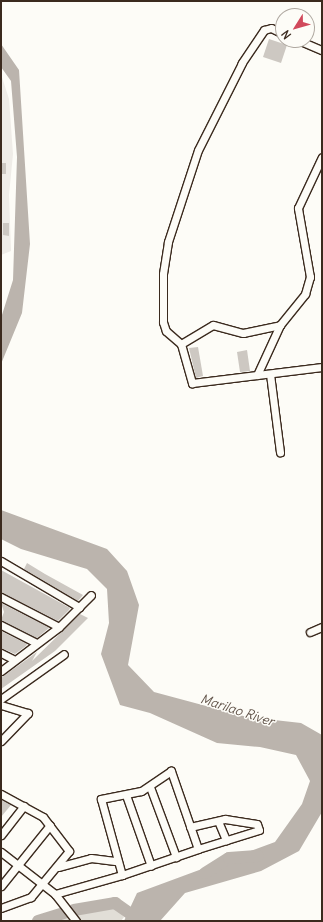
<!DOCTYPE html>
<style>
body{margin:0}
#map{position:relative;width:323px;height:922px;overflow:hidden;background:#fdfcf7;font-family:Delius,sans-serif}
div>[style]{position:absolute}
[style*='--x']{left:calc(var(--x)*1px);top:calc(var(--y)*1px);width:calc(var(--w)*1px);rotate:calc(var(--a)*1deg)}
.built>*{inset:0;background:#efece7}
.green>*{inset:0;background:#e1ded7}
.water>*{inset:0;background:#bbb4ad}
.river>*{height:12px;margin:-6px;padding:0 6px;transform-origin:6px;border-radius:6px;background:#bbb4ad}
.building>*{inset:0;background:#cdc8c2}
.roads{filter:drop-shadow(1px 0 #3b2a1e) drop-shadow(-1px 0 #3b2a1e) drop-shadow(0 1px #3b2a1e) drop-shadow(0 -1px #3b2a1e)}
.street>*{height:7px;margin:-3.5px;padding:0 3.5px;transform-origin:3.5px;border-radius:3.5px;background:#fdfcf7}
span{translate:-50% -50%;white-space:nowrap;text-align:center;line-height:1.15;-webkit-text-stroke:3px #fdfcf7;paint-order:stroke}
.water-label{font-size:13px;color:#615349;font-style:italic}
.frame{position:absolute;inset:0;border:2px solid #3b2a1e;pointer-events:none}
.north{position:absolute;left:275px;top:8px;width:40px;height:40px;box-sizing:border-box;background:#fdfcf7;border:1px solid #afa8a0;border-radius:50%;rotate:233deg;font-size:11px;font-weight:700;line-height:16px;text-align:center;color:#3b2a1e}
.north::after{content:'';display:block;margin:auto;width:14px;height:18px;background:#d1495b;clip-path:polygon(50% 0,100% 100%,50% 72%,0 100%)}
</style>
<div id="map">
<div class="built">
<i style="clip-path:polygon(1px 74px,9px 99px,13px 154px,9px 195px,11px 251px,1px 255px)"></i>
</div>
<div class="green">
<i style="clip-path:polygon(114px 905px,124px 917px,121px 921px,46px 921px)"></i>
</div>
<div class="water">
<i style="clip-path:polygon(1px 44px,19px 70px,30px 244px,22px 313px,1px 364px,1px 318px,13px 280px,17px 157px,11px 81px,1px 67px)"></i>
<i style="clip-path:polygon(1px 510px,107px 549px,127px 571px,139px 605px,128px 665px,154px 692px,247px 717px,301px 723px,322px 735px,322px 812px,299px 851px,261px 871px,185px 893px,160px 921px,124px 921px,137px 893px,275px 842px,302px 804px,310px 781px,296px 755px,260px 747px,217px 743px,150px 713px,120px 705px,101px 654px,109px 623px,107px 589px,87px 569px,21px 549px,1px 539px)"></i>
</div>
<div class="river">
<i style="--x:205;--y:873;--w:28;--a:-32"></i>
<i style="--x:229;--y:858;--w:29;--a:-4"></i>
<i style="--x:74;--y:910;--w:42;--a:-9.7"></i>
<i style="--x:115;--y:903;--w:32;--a:35"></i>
<i style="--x:38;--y:921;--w:27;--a:-17"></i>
</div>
<div class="building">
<i style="clip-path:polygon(269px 39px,287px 45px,281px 63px,263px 57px)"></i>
<i style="clip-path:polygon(1px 163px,6px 163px,6px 174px,1px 174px)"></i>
<i style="clip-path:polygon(3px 223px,9px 223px,9px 236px,3px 235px)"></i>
<i style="clip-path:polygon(198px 347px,203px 376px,196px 378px,189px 348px)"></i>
<i style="clip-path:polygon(247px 350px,250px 371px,240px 372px,237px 352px)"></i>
<i style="clip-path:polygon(27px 563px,45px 574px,83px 595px,78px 601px,24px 569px)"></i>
<i style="clip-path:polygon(1px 570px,70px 608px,69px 610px,58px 621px,1px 592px)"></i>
<i style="clip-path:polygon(1px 603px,50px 628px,49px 628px,37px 638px,1px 620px,4px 612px)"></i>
<i style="clip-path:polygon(80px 614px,88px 618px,55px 651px,1px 689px,1px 678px,37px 652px,32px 661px)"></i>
<i style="clip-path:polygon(1px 631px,27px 644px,26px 646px,15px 654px,1px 648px)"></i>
<i style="clip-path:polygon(1px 800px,11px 805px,1px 817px)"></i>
</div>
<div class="roads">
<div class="street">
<i style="--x:283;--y:34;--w:13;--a:-153"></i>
<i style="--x:271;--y:28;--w:7;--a:164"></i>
<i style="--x:264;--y:30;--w:40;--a:124"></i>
<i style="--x:242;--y:63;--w:97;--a:116.8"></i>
<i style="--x:198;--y:150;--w:97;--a:108.1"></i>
<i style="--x:168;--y:242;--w:32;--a:99"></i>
<i style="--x:163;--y:274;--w:48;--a:90"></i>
<i style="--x:163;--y:322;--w:9;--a:72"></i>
<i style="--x:166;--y:331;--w:20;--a:41"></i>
<i style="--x:181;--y:344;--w:41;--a:74.2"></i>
<i style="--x:192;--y:383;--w:131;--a:-7"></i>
<i style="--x:298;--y:40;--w:26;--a:23"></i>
<i style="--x:181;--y:344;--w:37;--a:-31"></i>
<i style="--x:213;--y:325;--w:31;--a:15"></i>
<i style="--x:243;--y:333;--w:38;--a:-12"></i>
<i style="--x:270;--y:374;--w:79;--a:82.7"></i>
<i style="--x:257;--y:375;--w:55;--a:-65.3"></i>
<i style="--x:280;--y:325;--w:40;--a:-51"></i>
<i style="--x:305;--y:294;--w:18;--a:-74"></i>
<i style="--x:310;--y:277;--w:70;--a:-99.9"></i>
<i style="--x:298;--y:208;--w:56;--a:-64.8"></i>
<i style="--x:1;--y:561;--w:91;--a:30.5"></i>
<i style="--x:1;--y:597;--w:65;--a:27.3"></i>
<i style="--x:1;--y:625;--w:39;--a:27"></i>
<i style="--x:310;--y:632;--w:13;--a:-23"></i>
<i style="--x:1;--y:653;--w:13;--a:27"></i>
<i style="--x:1;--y:671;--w:73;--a:-37.2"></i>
<i style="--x:59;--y:627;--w:45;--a:-45"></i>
<i style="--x:1;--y:699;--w:77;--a:-35.5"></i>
<i style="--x:1;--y:705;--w:28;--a:17"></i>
<i style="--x:28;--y:713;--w:39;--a:134"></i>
<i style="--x:150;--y:787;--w:75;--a:69.6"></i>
<i style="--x:1;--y:794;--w:48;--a:28.7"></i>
<i style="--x:43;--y:817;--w:43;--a:52.6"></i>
<i style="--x:69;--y:851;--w:60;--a:129.6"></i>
<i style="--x:31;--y:897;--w:32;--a:160"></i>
<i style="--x:126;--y:795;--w:75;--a:70.6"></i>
<i style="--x:218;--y:821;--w:21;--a:67"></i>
<i style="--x:190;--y:827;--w:36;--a:-13"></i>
<i style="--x:225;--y:819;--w:32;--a:9"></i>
<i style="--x:257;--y:824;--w:6;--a:72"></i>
<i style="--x:259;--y:830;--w:64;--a:162.7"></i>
<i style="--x:1;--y:835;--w:37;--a:-52"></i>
<i style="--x:1;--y:852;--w:68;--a:37.9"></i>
<i style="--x:55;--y:894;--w:34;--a:52"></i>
<i style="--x:58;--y:867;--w:34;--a:-15"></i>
<i style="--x:91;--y:858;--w:26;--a:7"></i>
<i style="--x:1;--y:886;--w:78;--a:-51.2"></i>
<i style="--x:55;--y:894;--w:70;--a:-15.8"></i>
<i style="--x:122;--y:875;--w:80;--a:-18.9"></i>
<i style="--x:198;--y:849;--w:83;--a:-109.1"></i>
<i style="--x:171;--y:771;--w:36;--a:146"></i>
<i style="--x:141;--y:791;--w:41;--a:168.7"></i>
<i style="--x:101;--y:799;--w:79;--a:74.6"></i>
</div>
</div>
<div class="water-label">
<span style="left:237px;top:711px;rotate:18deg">Marilao River</span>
</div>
<div class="frame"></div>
<div class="north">N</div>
</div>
